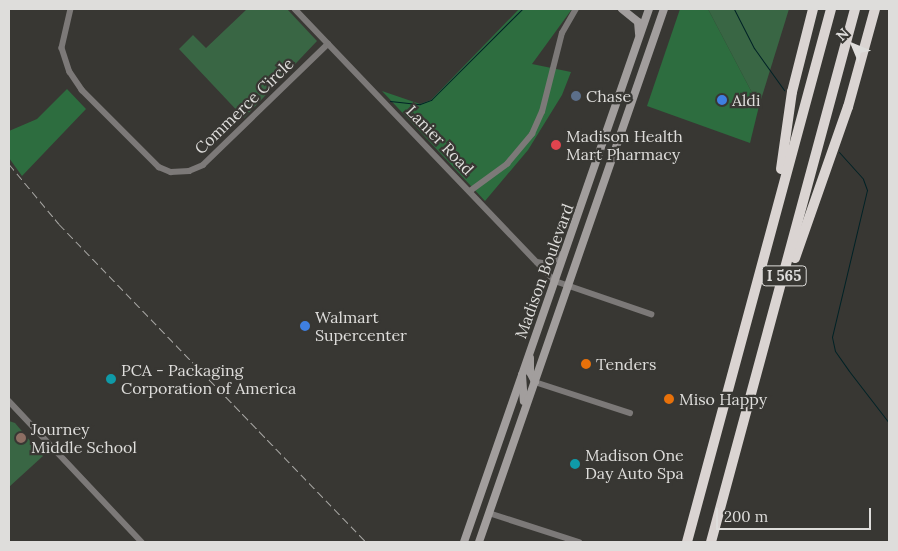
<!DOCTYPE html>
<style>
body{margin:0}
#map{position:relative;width:898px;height:551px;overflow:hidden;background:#383733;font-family:Lora,serif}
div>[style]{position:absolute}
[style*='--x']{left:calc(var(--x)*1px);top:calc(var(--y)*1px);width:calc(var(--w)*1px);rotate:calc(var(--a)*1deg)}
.green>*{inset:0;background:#396644}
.forest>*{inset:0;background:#2d6d3f}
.stream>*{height:1px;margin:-0.5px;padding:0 0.5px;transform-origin:0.5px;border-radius:0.5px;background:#002226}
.minor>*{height:5.5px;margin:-2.75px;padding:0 2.75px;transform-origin:2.75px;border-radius:2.75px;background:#7c7978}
.secondary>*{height:8px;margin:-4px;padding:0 4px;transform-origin:4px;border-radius:4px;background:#a29e9d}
.motorway>*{height:10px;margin:-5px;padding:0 5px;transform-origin:5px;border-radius:5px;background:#dad4d2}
.rail>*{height:1px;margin-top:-0.5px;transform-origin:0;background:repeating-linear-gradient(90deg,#a8a7a4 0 8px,transparent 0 12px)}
.dots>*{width:14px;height:14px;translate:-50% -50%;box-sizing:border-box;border:2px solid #383733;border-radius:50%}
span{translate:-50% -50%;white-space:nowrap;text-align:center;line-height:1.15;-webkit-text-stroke:4.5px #383733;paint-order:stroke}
.shield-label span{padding:1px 4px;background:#383733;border:1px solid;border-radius:4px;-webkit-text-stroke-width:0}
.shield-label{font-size:15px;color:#dedddb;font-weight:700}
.poi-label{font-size:16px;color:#dedddb}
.left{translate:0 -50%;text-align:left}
.street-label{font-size:16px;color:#dedddb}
.frame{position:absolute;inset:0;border:10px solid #dedddb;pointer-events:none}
.north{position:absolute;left:828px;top:20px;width:50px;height:50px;-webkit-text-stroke:4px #383733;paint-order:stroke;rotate:315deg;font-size:14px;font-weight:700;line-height:20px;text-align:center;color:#dedddb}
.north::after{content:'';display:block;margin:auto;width:18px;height:22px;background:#dedddb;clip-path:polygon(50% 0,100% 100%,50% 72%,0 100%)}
.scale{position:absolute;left:716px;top:508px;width:155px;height:22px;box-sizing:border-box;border:2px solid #dedddb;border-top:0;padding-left:6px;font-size:15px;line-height:18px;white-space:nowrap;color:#dedddb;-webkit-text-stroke:4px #383733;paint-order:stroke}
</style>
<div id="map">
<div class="green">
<i style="clip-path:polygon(247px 9px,287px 9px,317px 41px,244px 118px,179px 49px,193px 35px,206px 48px)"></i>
<i style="clip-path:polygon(708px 9px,789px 9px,759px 106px)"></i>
<i style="clip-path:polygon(9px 421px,15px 423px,43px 456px,9px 487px)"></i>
</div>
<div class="forest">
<i style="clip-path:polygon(519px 9px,572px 9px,532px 64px,571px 72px,562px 95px,528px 150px,485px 201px,382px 91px,420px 104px,431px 100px)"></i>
<i style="clip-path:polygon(680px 9px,708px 9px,759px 106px,750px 143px,647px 106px)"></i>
<i style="clip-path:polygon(67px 89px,86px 109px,22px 176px,9px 158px,9px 131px,37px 119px)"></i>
</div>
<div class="stream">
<i style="--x:734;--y:9;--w:44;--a:62.9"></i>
<i style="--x:754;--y:48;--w:52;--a:54.5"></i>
<i style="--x:390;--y:101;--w:30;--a:6"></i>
<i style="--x:420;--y:104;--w:12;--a:-20"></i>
<i style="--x:431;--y:100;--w:129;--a:-45"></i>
<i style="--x:839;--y:152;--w:36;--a:48"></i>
<i style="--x:863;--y:179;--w:12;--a:70"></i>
<i style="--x:867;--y:190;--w:151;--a:103.4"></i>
<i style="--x:832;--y:337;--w:14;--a:78"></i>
<i style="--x:835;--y:351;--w:24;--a:55"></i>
<i style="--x:849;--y:371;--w:66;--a:52.4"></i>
</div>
<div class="minor">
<i style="--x:71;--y:9;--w:40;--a:103"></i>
<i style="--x:62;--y:48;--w:25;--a:72"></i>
<i style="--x:70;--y:72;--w:22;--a:56"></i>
<i style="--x:82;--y:90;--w:109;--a:45"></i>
<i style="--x:159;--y:167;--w:13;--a:23"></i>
<i style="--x:171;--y:172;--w:18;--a:-3"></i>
<i style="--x:189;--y:171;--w:15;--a:-23"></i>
<i style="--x:203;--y:165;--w:174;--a:-44.1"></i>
<i style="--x:295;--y:9;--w:376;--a:46.3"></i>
<i style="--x:555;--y:281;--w:102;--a:19"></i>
<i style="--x:470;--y:191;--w:46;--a:-36.1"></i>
<i style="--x:507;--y:164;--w:39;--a:-50"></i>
<i style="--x:532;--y:134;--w:24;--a:-66"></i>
<i style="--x:542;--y:112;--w:81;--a:-75.8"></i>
<i style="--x:562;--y:33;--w:28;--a:-60"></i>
<i style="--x:537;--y:262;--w:13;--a:9"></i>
<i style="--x:550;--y:264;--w:17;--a:-40"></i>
<i style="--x:535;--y:382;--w:100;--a:18.1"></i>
<i style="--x:9;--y:401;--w:194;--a:46.7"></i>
<i style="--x:489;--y:513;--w:95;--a:17.9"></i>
</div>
<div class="secondary">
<i style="--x:622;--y:9;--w:21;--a:39"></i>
<i style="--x:638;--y:22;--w:12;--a:85"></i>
<i style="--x:530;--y:358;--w:14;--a:90"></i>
<i style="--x:530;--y:372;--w:11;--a:63"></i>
<i style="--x:522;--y:375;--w:26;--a:86"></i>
<i style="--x:464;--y:542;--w:564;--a:-70.86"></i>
<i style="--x:479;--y:542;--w:564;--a:-70.86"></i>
</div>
<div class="motorway">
<i style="--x:781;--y:169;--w:78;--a:-81.9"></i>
<i style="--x:792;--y:92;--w:86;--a:-75.8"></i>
<i style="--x:795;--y:258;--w:160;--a:-70.7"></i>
<i style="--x:848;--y:107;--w:102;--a:-74.6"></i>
<i style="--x:687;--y:542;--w:552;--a:-74.88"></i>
<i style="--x:711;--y:542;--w:552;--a:-74.88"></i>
</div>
<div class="rail">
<i style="--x:9;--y:164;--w:78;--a:50.2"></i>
<i style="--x:59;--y:224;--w:442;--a:46"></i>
</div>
<div class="dots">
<i style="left:576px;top:96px;background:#5c6f8a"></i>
<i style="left:722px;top:100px;background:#3f7fe0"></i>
<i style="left:556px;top:145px;background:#e0444e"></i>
<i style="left:305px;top:326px;background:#3f7fe0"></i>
<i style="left:586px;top:364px;background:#e8710a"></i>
<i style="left:111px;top:379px;background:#0f9aa8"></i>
<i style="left:669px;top:399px;background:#e8710a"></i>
<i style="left:21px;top:438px;background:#8d6e63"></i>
<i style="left:575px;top:464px;background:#0f9aa8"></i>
</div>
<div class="shield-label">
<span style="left:784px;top:276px">I 565</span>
</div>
<div class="poi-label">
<span class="left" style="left:586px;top:96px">Chase</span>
<span class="left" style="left:732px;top:100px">Aldi</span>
<span class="left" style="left:566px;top:145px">Madison Health<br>Mart Pharmacy</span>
<span class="left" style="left:315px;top:326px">Walmart<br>Supercenter</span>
<span class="left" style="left:596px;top:364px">Tenders</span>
<span class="left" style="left:121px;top:379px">PCA - Packaging<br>Corporation of America</span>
<span class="left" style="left:679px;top:399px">Miso Happy</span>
<span class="left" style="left:31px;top:438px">Journey<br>Middle School</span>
<span class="left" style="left:585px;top:464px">Madison One<br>Day Auto Spa</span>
</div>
<div class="street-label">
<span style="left:244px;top:106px;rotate:-44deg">Commerce Circle</span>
<span style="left:440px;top:140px;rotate:46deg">Lanier Road</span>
<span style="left:544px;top:271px;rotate:-70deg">Madison Boulevard</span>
</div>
<div class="frame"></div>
<div class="north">N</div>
<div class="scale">200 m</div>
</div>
